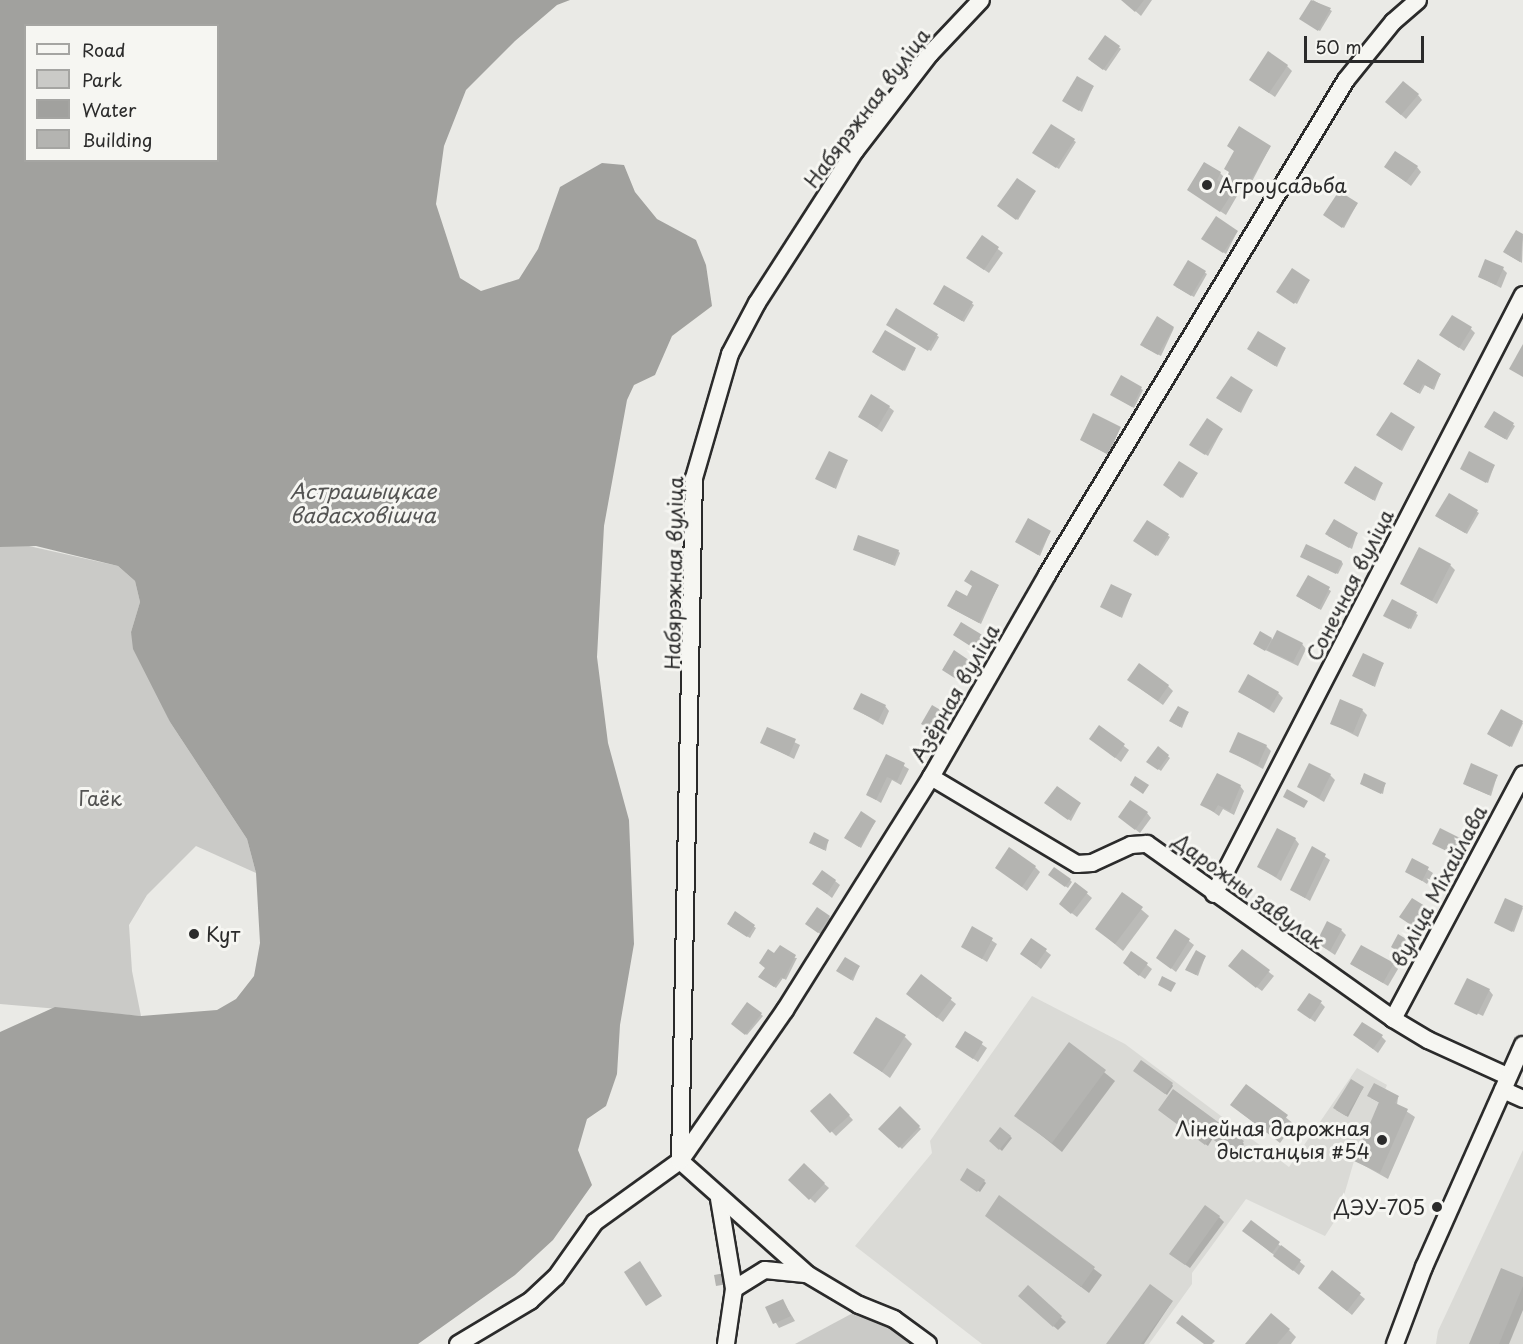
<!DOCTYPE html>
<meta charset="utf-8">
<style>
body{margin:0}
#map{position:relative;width:1523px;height:1344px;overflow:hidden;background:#eaeae6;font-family:"Playpen Sans",sans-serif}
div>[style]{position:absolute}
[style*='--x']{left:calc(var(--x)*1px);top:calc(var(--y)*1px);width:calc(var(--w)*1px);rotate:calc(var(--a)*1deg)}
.built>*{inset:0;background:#dadad6}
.green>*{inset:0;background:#cacac7}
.water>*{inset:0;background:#a1a19e}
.shadow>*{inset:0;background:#0003}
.building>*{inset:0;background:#b4b4b1}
.roads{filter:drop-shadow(2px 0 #2b2b2b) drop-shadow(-2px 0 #2b2b2b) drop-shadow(0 2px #2b2b2b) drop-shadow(0 -2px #2b2b2b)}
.minor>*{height:16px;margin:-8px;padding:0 8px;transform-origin:8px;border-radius:8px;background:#f6f6f2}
.dots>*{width:16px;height:16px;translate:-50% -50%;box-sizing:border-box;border:3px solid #f6f6f2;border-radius:50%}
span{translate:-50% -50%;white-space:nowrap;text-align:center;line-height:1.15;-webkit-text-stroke:6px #f6f6f2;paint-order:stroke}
.street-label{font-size:20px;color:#2b2b2b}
.poi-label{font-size:20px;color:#2b2b2b}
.left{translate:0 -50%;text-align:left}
.right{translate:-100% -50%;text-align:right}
.park-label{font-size:20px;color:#535352}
.water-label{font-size:21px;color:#545453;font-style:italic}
.legend{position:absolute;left:24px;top:24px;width:195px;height:138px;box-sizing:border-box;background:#f6f6f2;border:2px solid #a5a5a2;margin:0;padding:8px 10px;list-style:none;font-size:18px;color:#2b2b2b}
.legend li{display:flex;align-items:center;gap:12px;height:30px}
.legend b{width:30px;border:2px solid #a5a5a2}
.scale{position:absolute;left:1304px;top:36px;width:120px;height:27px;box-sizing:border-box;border:3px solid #2b2b2b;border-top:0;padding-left:8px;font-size:18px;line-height:21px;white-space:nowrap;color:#2b2b2b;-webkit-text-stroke:4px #f6f6f2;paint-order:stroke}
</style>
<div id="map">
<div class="built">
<i style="clip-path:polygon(1032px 996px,1125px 1044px,1289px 1167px,1357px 1068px,1387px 1085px,1354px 1161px,1338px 1216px,1325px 1236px,1246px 1199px,1192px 1273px,1192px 1284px,1149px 1344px,982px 1344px,855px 1246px,932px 1153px,930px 1141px)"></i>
<i style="clip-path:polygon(1523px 1150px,1523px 1344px,1436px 1344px,1438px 1331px)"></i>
</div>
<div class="green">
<i style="clip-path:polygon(20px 544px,118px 566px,135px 581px,140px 602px,131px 632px,170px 722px,247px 839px,256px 873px,196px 846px,147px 895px,129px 925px,132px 971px,141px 1016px,0 1004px,0 547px)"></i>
<i style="clip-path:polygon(851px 1314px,878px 1317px,915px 1344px,795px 1344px)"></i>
</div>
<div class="water">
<i style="clip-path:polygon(evenodd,0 0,570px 0,557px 5px,515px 41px,466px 90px,444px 146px,436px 204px,460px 278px,481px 291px,519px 279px,538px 249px,560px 187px,602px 163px,624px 165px,635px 192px,657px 219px,696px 240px,706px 265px,712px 306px,672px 336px,655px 375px,634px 385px,627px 400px,604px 526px,597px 657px,608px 743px,629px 820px,634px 944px,620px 1025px,617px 1074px,606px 1106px,587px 1119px,578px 1150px,592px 1185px,553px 1240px,515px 1275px,418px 1344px,0 1344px,0 1032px,55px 1007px,141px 1016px,217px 1010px,236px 999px,254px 976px,260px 943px,256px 873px,247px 839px,170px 722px,133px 649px,131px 632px,140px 602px,135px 581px,118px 566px,36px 546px,0 547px,0 0,26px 26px,218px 26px,218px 160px,26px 160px,26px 26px)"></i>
</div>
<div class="shadow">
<i style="clip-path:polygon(1123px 0,1152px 0,1141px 16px)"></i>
<i style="clip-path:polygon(1313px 0,1332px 11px,1320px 31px,1301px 19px)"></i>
<i style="clip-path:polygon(1105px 37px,1121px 49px,1106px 71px,1091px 61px)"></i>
<i style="clip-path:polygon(1287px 66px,1292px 71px,1275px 97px,1256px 84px)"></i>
<i style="clip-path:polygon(1093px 87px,1082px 112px,1066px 102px)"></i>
<i style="clip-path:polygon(1418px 95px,1422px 100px,1406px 119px,1392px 107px)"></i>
<i style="clip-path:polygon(1052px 126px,1076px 142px,1059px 169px,1036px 154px)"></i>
<i style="clip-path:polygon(1270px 147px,1247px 191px,1229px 180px)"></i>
<i style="clip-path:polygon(1417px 167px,1421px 172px,1411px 186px,1391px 171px)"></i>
<i style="clip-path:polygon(1220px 173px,1225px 178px,1221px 184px,1237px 196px,1226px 215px,1188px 190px)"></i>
<i style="clip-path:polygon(1035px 192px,1018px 220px,1001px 208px)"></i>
<i style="clip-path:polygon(1357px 204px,1344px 228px,1327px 217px)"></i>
<i style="clip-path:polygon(1237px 232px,1226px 254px,1205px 240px)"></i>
<i style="clip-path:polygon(1516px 232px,1523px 236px,1522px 263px,1507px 254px)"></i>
<i style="clip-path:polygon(982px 237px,1003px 253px,989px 273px,973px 262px)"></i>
<i style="clip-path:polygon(1188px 262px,1207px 274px,1194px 297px,1176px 287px)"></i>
<i style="clip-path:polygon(1503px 269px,1507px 273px,1501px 288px,1480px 277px)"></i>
<i style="clip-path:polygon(1309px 281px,1297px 304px,1280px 293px)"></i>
<i style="clip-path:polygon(945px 287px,974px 305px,964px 322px,937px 306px)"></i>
<i style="clip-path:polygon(896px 310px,939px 337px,931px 351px,889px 326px)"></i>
<i style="clip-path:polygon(1174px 328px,1161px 356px,1144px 347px)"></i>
<i style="clip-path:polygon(1471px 329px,1475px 333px,1464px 351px,1441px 335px)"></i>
<i style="clip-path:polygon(1285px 349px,1277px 367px,1251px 351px)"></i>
<i style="clip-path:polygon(915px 350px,905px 371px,875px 354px)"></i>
<i style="clip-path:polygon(1440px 375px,1434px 390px,1425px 385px,1420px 394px,1407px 386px)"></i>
<i style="clip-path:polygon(1121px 377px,1143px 390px,1134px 408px,1114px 396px)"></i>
<i style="clip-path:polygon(1252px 391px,1241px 413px,1220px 400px)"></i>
<i style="clip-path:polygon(889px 407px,894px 411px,882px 432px,860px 417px)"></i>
<i style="clip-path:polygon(1494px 413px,1515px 426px,1507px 440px,1488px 429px)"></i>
<i style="clip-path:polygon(1120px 428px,1109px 455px,1083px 441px)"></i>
<i style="clip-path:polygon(1414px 428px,1402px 451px,1380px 437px)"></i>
<i style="clip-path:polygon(1222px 430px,1208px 456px,1193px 446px)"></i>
<i style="clip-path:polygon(847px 461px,836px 489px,819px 480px)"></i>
<i style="clip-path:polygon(1494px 466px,1488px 483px,1463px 470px)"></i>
<i style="clip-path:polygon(1197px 474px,1183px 498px,1167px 487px)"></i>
<i style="clip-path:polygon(1382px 484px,1375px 501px,1348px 485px)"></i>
<i style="clip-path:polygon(1449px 495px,1479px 513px,1467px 534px,1439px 518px)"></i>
<i style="clip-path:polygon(1147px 522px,1170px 537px,1158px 556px,1137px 543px)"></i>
<i style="clip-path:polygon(1050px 532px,1040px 556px,1017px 542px)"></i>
<i style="clip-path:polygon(1357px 534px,1352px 549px,1328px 536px)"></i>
<i style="clip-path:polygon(855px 550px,898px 551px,900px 553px,895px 566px)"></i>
<i style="clip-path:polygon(1304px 558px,1342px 562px,1343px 564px,1338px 574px)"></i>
<i style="clip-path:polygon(1450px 565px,1455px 570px,1437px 604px,1402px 584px)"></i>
<i style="clip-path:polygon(1308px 577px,1331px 591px,1321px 610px,1300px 598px)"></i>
<i style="clip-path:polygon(998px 586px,981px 624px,951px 608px,968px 598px)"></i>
<i style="clip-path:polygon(1131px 595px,1122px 618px,1104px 608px)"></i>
<i style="clip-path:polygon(1393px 601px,1418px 615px,1411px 629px,1385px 616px)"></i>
<i style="clip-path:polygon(957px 637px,983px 637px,984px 639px,978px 650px)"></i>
<i style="clip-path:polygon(1271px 639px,1302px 644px,1306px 649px,1298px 666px,1257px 646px)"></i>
<i style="clip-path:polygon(1383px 664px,1375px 687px,1354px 676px)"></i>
<i style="clip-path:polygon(975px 666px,966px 685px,945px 671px)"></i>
<i style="clip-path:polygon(1134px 684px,1168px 686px,1173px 691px,1163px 705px)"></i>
<i style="clip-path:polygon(1240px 692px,1278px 693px,1283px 698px,1274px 713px)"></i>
<i style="clip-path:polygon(885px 706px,889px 711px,883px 725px,855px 709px)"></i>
<i style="clip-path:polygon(1362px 710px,1367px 715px,1358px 737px,1331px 723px)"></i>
<i style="clip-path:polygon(1501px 711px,1523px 723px,1512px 747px,1491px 736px)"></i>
<i style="clip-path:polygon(1188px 713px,1182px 728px,1173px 723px)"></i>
<i style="clip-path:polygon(948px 716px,940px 734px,925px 726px)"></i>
<i style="clip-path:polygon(1099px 727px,1129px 750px,1121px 762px,1091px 739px)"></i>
<i style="clip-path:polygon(768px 729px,800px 745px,794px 759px,762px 743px)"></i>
<i style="clip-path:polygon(1266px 746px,1271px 751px,1263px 769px,1231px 752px)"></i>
<i style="clip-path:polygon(1158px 748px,1170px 758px,1161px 771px,1148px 761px)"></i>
<i style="clip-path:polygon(887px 756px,909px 769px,901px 785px,892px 780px,881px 803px,868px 795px)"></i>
<i style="clip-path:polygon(1330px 775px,1335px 780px,1324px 802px,1299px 787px)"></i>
<i style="clip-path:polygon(1497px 776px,1491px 796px,1466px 785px)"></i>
<i style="clip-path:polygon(1385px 784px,1383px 794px,1363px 785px)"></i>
<i style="clip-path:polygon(1240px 786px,1244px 791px,1234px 815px,1223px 809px,1219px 816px,1202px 804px)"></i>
<i style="clip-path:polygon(1080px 804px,1071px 821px,1048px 805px)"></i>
<i style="clip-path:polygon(1147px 813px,1151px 818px,1140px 833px,1120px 817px)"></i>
<i style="clip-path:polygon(875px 822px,861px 848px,847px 839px)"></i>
<i style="clip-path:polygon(1440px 830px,1467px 844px,1461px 857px,1436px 845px)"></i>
<i style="clip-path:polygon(1295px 839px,1299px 844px,1281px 881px,1259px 867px)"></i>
<i style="clip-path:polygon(828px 841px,826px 851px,812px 844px)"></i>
<i style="clip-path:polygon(1312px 848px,1330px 860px,1310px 901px,1292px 890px)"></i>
<i style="clip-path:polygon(1413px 860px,1433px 873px,1427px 884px,1407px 871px)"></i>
<i style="clip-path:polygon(1035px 867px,1040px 872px,1027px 891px,997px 868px)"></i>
<i style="clip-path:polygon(1052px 877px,1070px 880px,1072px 882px,1068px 888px)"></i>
<i style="clip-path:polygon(835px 881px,840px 885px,832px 898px,814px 884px)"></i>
<i style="clip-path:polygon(1076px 884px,1092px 898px,1077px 917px,1065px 908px)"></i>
<i style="clip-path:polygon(1123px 894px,1149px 916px,1123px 951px,1097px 929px)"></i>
<i style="clip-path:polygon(1506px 900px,1523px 908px,1514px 932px,1497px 924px)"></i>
<i style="clip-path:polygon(1432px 912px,1423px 932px,1403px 919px)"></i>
<i style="clip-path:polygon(735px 914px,756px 928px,750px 938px,730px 926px)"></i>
<i style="clip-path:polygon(829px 917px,833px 921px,823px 936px,812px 928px)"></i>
<i style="clip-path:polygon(973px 928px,997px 944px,987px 962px,962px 946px)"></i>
<i style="clip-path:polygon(1341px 930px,1346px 935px,1335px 955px,1317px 943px)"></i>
<i style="clip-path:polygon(1176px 931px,1194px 945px,1176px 972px,1158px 958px)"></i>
<i style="clip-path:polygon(1032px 940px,1051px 955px,1041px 969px,1027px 958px)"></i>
<i style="clip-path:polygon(1415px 946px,1420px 951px,1413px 961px,1392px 947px)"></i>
<i style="clip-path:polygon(1242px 951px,1274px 976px,1262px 991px,1235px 971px)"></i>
<i style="clip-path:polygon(1132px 953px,1152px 969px,1145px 979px,1129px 968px)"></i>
<i style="clip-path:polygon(775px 956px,797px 958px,786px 980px,783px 978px,776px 988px,762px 978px)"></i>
<i style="clip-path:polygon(1205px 957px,1198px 976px,1189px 971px)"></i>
<i style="clip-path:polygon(1351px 964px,1393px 964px,1398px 969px,1388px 986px)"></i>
<i style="clip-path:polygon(859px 967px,853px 981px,840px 972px)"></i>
<i style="clip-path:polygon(922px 977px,956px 1004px,943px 1022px,913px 999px)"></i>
<i style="clip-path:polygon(1489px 990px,1493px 995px,1483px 1016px,1456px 1003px)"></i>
<i style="clip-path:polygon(1321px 1003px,1325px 1007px,1315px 1022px,1304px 1014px)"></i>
<i style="clip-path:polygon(748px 1004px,763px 1016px,747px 1035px,733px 1024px)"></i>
<i style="clip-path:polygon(966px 1033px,987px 1048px,978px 1062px,957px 1047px)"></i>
<i style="clip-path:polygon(1355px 1035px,1382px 1037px,1386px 1041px,1378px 1053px)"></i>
<i style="clip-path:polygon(905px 1037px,912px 1044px,890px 1078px,855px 1052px)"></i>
<i style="clip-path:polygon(1069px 1044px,1115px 1081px,1062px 1152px,1016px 1115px)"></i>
<i style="clip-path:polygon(1137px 1073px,1172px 1084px,1173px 1086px,1167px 1095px)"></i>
<i style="clip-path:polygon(1246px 1086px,1294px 1124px,1280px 1143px,1240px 1112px)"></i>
<i style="clip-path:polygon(1363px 1088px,1348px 1117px,1336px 1110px)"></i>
<i style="clip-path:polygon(830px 1095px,853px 1120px,836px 1136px,812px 1111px)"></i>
<i style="clip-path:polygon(1398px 1097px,1397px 1105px,1415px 1117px,1388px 1179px,1356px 1161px,1380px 1103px,1371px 1098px)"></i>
<i style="clip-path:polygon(900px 1109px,921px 1129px,902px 1149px,881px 1129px)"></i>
<i style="clip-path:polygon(1162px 1112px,1243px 1143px,1244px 1144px,1236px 1155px,1213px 1138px,1208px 1146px)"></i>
<i style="clip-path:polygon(1001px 1129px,1012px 1138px,1002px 1151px,991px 1141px)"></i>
<i style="clip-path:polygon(804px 1166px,829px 1188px,815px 1203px,790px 1180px)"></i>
<i style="clip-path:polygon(964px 1181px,984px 1181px,986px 1183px,980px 1192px)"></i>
<i style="clip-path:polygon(1000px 1198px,1102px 1275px,1089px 1293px,987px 1215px)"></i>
<i style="clip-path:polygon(1219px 1217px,1224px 1222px,1190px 1268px,1176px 1258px)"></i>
<i style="clip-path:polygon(1251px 1222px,1305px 1266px,1299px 1275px,1249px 1235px)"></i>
<i style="clip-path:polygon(1333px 1272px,1365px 1299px,1352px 1315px,1324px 1292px)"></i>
<i style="clip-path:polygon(1523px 1279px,1523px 1310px,1509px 1344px,1471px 1344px)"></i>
<i style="clip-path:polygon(1028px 1287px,1066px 1322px,1058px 1330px,1025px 1301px)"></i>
<i style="clip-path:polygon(783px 1301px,795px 1321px,779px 1328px,767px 1308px)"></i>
<i style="clip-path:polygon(1172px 1302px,1144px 1344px,1108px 1344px)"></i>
<i style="clip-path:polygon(1289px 1330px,1296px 1337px,1291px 1344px,1247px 1344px)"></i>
</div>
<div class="building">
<i style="clip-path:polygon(1121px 0,1144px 0,1135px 12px)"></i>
<i style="clip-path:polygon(1311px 0,1331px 8px,1318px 31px,1299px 19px)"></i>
<i style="clip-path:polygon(1105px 35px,1120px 46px,1103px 70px,1088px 59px)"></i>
<i style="clip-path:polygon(1268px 51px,1288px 65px,1269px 93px,1249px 80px)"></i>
<i style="clip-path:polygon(1077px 76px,1094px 86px,1079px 111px,1062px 101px)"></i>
<i style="clip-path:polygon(1403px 81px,1419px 94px,1401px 115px,1385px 102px)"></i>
<i style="clip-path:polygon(1051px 124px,1075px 139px,1056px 168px,1032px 153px)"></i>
<i style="clip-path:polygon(1239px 126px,1271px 146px,1245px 190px,1226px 179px,1229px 172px,1224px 169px,1234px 151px,1227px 146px)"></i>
<i style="clip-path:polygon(1395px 151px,1418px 166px,1406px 182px,1384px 167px)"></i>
<i style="clip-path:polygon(1204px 162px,1221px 172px,1217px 180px,1234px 190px,1220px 212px,1187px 190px)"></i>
<i style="clip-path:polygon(1017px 178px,1036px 191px,1016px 220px,997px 206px)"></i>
<i style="clip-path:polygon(1339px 191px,1358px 203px,1342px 228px,1323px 215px)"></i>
<i style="clip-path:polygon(1216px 216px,1238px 231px,1223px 253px,1201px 239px)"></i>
<i style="clip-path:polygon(1516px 230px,1523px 234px,1520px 262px,1503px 252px)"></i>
<i style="clip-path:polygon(982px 235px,999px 247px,984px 270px,966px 258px)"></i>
<i style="clip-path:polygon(1485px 259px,1504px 267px,1496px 285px,1478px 277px)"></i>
<i style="clip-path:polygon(1188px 260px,1206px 271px,1191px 296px,1173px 285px)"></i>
<i style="clip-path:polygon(1292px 268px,1310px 280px,1294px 304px,1276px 292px)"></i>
<i style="clip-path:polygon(944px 285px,973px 302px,962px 321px,933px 304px)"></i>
<i style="clip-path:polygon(896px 308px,938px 334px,928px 351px,886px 325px)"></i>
<i style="clip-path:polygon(1452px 315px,1472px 327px,1459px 348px,1439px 335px)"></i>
<i style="clip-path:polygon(1157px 316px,1174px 327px,1158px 355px,1140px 345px)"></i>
<i style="clip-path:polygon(885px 330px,916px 348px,903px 371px,872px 352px)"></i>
<i style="clip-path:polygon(1258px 331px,1286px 348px,1275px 366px,1247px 349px)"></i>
<i style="clip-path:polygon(1523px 344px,1523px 377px,1509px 369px)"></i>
<i style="clip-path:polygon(1418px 359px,1441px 374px,1432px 389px,1423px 384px,1418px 393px,1403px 384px)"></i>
<i style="clip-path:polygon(1121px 375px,1142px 387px,1132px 407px,1110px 395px)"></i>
<i style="clip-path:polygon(1231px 376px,1253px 390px,1239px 412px,1216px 398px)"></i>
<i style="clip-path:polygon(871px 394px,890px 406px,877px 428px,858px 417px)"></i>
<i style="clip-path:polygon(1494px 411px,1514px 423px,1505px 439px,1484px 427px)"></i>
<i style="clip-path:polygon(1391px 412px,1415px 427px,1400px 450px,1376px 435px)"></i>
<i style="clip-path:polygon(1093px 413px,1121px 427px,1107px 454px,1080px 440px)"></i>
<i style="clip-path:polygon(1207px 418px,1223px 429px,1205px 455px,1189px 445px)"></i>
<i style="clip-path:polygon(829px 451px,848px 460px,834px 488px,815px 479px)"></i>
<i style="clip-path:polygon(1469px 451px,1495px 465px,1486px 483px,1460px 469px)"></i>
<i style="clip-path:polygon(1179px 461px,1198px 473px,1181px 498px,1163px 485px)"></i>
<i style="clip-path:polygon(1355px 466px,1383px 483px,1373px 500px,1344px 483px)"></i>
<i style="clip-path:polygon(1449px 493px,1478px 510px,1465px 533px,1435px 516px)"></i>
<i style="clip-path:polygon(1028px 518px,1051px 531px,1038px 555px,1015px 542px)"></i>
<i style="clip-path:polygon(1334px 519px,1358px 533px,1349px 548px,1325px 534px)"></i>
<i style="clip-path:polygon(1147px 520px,1169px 534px,1156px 556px,1133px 541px)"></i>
<i style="clip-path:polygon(858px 535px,899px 550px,893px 565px,853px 550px)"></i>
<i style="clip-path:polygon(1306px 544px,1342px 561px,1336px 574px,1300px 557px)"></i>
<i style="clip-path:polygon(1419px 547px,1451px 564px,1432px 601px,1400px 584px)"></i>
<i style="clip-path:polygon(971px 570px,999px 585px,979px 623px,947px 606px,956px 590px,967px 596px,972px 586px,964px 581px)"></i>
<i style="clip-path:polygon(1308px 575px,1330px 587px,1319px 609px,1296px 596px)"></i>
<i style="clip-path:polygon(1111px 584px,1132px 594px,1120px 617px,1100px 607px)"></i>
<i style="clip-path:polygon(1392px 599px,1417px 612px,1409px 629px,1383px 616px)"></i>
<i style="clip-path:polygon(961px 622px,984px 636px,975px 649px,953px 635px)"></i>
<i style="clip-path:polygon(1277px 630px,1303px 643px,1293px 662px,1267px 650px)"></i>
<i style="clip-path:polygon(1260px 631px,1272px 638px,1265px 651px,1253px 644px)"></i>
<i style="clip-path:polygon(954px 650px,976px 665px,964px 684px,942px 670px)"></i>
<i style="clip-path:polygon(1363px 653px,1384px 663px,1373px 686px,1352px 676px)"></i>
<i style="clip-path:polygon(1139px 663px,1169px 685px,1158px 701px,1127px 680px)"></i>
<i style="clip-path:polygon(1248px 674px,1279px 692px,1269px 709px,1238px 692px)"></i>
<i style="clip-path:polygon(861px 693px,886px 705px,878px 721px,853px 709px)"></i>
<i style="clip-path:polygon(1340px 699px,1363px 709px,1353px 733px,1330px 724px)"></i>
<i style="clip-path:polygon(932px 705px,949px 715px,938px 733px,921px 724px)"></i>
<i style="clip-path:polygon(1178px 706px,1189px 712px,1180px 727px,1169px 721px)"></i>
<i style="clip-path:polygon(1501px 709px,1523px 721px,1510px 747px,1487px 734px)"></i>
<i style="clip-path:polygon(1099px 725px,1125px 744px,1115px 758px,1089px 739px)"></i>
<i style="clip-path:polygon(767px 727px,796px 739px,789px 756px,760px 743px)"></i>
<i style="clip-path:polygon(1238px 732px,1267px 745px,1258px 765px,1229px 752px)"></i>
<i style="clip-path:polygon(1158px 746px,1169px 755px,1158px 770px,1146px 762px)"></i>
<i style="clip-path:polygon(886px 754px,905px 763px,897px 781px,887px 777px,876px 800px,866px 795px)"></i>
<i style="clip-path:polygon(1309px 763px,1331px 774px,1319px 798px,1297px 787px)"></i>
<i style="clip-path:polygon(1471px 763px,1498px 775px,1489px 795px,1463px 784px)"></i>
<i style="clip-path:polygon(1217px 773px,1241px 785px,1230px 811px,1218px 805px,1214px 812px,1200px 805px)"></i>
<i style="clip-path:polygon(1364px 773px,1386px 783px,1381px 794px,1360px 784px)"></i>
<i style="clip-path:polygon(1135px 776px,1149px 785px,1143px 794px,1130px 785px)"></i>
<i style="clip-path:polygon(1057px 786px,1081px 803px,1068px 820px,1044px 803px)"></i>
<i style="clip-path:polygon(1287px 789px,1308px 801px,1304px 808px,1283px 797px)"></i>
<i style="clip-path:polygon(1130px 800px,1148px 812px,1135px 830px,1118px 817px)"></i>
<i style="clip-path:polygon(861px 811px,876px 821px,859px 847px,844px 838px)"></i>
<i style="clip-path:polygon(1277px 828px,1296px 838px,1276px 877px,1257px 867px)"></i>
<i style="clip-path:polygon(1440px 828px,1466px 841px,1459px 857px,1432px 844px)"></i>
<i style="clip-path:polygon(814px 832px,829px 840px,824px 850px,809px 843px)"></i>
<i style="clip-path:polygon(1312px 846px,1326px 854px,1305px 898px,1290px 890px)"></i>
<i style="clip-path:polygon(1009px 847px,1036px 866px,1022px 887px,995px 868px)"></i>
<i style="clip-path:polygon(1412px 858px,1429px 867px,1422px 881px,1405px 872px)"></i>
<i style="clip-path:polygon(1054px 867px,1071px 879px,1065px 887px,1048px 875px)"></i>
<i style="clip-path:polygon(822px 870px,836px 880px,827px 894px,812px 884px)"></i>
<i style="clip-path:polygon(1075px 882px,1088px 892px,1071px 914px,1059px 904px)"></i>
<i style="clip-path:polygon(1122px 892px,1143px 907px,1115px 944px,1095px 929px)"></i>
<i style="clip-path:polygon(1412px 898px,1433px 911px,1420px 931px,1399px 917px)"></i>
<i style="clip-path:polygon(1505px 898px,1523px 906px,1512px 932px,1494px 923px)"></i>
<i style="clip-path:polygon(817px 907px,830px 916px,818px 933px,805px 924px)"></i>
<i style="clip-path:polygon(735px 911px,755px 925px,747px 937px,727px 924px)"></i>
<i style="clip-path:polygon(1327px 921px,1342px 929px,1330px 951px,1316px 943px)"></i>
<i style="clip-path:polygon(972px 926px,993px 938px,982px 959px,961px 947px)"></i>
<i style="clip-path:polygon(1175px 929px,1190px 939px,1171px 969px,1156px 958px)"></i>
<i style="clip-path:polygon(1398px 934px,1416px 945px,1408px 958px,1391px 947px)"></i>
<i style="clip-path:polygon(1031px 938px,1047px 949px,1036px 965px,1020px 954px)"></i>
<i style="clip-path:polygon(780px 945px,796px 955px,784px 979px,781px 977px,774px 987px,758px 977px,765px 968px,759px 963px,768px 949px,774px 953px)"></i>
<i style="clip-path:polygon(1361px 945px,1394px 963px,1383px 983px,1350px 964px)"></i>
<i style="clip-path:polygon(1242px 949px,1270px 970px,1256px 988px,1228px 966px)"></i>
<i style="clip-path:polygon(1196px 950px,1206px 956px,1196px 975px,1185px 970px)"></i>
<i style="clip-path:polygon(1131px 951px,1148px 963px,1139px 976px,1123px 963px)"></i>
<i style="clip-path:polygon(845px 957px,860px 966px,851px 980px,836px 971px)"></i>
<i style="clip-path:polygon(921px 974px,952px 998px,937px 1018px,906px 994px)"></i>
<i style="clip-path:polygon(1162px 976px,1176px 983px,1171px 992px,1158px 985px)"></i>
<i style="clip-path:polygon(1467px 978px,1490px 989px,1477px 1015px,1454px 1004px)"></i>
<i style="clip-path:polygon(1309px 993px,1322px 1001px,1310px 1019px,1297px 1010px)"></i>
<i style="clip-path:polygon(747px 1002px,762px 1013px,745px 1035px,731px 1024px)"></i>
<i style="clip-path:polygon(876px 1017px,906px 1035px,882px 1072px,853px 1053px)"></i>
<i style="clip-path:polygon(1362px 1022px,1383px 1035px,1373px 1049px,1353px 1035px)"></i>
<i style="clip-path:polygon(965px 1031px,983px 1042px,973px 1059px,955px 1047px)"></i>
<i style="clip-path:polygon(1069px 1042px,1106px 1070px,1052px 1143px,1014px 1116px)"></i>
<i style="clip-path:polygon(1141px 1060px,1173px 1083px,1165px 1094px,1133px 1071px)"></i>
<i style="clip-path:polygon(1351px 1079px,1364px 1087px,1346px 1116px,1333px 1108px)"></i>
<i style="clip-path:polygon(1374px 1083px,1399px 1096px,1395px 1103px,1408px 1109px,1380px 1173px,1354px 1161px,1379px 1102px,1367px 1096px)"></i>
<i style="clip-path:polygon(1246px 1084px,1288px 1115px,1272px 1136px,1230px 1105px)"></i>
<i style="clip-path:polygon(1173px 1089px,1244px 1141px,1234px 1155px,1211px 1138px,1205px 1145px,1158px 1110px)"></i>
<i style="clip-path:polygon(830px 1093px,850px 1115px,830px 1133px,810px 1111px)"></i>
<i style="clip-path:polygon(900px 1106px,920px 1126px,899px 1148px,878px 1129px)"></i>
<i style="clip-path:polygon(1000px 1127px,1011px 1136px,999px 1150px,989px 1141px)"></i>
<i style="clip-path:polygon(804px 1163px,825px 1183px,809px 1200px,788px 1180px)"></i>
<i style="clip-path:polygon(967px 1168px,985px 1180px,977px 1192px,960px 1180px)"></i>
<i style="clip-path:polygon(999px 1195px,1095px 1267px,1081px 1287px,985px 1216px)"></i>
<i style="clip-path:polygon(1205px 1205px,1220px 1216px,1185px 1265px,1169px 1254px)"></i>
<i style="clip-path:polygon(1251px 1220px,1280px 1242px,1272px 1253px,1242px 1231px)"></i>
<i style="clip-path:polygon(1281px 1245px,1301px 1260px,1293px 1271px,1273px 1256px)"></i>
<i style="clip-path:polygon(640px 1261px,662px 1296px,646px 1306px,624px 1272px)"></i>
<i style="clip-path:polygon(1501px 1268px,1523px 1277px,1523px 1286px,1499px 1344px,1469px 1344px)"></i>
<i style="clip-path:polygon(1332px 1270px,1361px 1293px,1347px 1311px,1318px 1288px)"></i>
<i style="clip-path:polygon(730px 1272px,733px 1283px,716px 1286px,714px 1275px)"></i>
<i style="clip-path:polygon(1150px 1284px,1173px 1301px,1141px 1344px,1106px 1344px)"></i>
<i style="clip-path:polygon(1028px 1285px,1062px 1316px,1053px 1327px,1018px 1296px)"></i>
<i style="clip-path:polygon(783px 1299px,791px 1316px,773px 1324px,765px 1307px)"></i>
<i style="clip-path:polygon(1271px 1313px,1290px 1329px,1277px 1344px,1245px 1344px)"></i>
<i style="clip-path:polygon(1182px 1315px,1215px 1341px,1212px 1344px,1204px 1344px,1176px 1323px)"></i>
</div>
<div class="roads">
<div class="minor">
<i style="--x:931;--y:777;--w:170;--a:30.8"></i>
<i style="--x:1077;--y:864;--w:15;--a:-4"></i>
<i style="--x:1092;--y:863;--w:43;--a:-24.8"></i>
<i style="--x:1131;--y:845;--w:16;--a:-4"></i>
<i style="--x:1147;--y:844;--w:302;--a:35.4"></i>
<i style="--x:1393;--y:1019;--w:41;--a:31"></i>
<i style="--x:1428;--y:1040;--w:87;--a:24.5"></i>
<i style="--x:1214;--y:894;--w:674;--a:-62.71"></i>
<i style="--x:1393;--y:1019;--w:277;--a:-62"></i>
<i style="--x:1503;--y:1090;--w:22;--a:24"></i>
<i style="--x:719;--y:1199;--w:91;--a:80.5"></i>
<i style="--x:734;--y:1289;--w:56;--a:98.3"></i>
<i style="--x:734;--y:1289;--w:36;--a:-32"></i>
<i style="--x:765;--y:1270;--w:40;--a:5.7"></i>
<i style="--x:458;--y:1344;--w:84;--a:-30.8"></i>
<i style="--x:530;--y:1301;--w:35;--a:-43"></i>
<i style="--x:556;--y:1277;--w:67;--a:-54.7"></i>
<i style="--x:595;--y:1222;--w:105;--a:-35.7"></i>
<i style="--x:680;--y:1161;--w:184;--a:-55.2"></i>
<i style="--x:785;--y:1010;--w:275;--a:-57.9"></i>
<i style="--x:931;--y:777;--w:233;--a:-60.1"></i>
<i style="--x:1047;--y:575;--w:578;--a:-58.87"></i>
<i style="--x:1346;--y:80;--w:75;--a:-51"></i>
<i style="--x:1393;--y:22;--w:33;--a:-41"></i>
<i style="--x:928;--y:1344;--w:42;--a:-143.7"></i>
<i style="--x:894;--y:1319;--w:38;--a:-158"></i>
<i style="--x:859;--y:1305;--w:61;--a:-149.2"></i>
<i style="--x:807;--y:1274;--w:170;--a:-138.3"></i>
<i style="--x:680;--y:1161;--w:683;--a:-88.83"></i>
<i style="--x:694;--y:478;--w:129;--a:-73.8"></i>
<i style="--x:730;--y:354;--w:58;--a:-62.1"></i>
<i style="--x:757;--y:303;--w:181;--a:-57.2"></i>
<i style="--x:855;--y:151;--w:123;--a:-52.3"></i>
<i style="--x:930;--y:54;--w:74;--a:-46.6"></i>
<i style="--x:1395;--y:1344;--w:82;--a:-69.4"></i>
<i style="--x:1424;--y:1267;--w:243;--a:-66"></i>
</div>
</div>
<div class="dots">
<i style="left:1207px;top:185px;background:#2b2b2b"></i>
<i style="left:194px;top:934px;background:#2b2b2b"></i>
<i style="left:1382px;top:1140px;background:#2b2b2b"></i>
<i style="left:1437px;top:1207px;background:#2b2b2b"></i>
</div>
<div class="street-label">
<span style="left:867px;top:108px;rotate:-53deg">Набярэжная вуліца</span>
<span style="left:674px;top:573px;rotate:-89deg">Набярэжная вуліца</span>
<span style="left:1350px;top:585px;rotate:-63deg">Сонечная вуліца</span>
<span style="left:955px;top:693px;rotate:-60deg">Азёрная вуліца</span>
<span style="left:1439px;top:886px;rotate:-62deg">вуліца Міхайлава</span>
<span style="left:1249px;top:891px;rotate:36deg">Дарожны завулак</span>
</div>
<div class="poi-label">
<span class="left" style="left:1219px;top:185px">Агроусадьба</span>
<span class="left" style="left:206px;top:934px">Кут</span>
<span class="right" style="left:1370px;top:1140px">Лінейная дарожная<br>дыстанцыя #54</span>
<span class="right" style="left:1425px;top:1207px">ДЭУ-705</span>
</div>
<div class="park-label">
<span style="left:100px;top:798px">Гаёк</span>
</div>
<div class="water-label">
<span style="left:363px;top:502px">Астрашыцкае<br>вадасховішча</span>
</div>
<ul class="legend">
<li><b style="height:8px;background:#f6f6f2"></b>Road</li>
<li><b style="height:16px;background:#cacac7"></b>Park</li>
<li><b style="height:16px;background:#a1a19e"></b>Water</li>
<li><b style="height:16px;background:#b4b4b1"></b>Building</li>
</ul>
<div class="scale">50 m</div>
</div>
